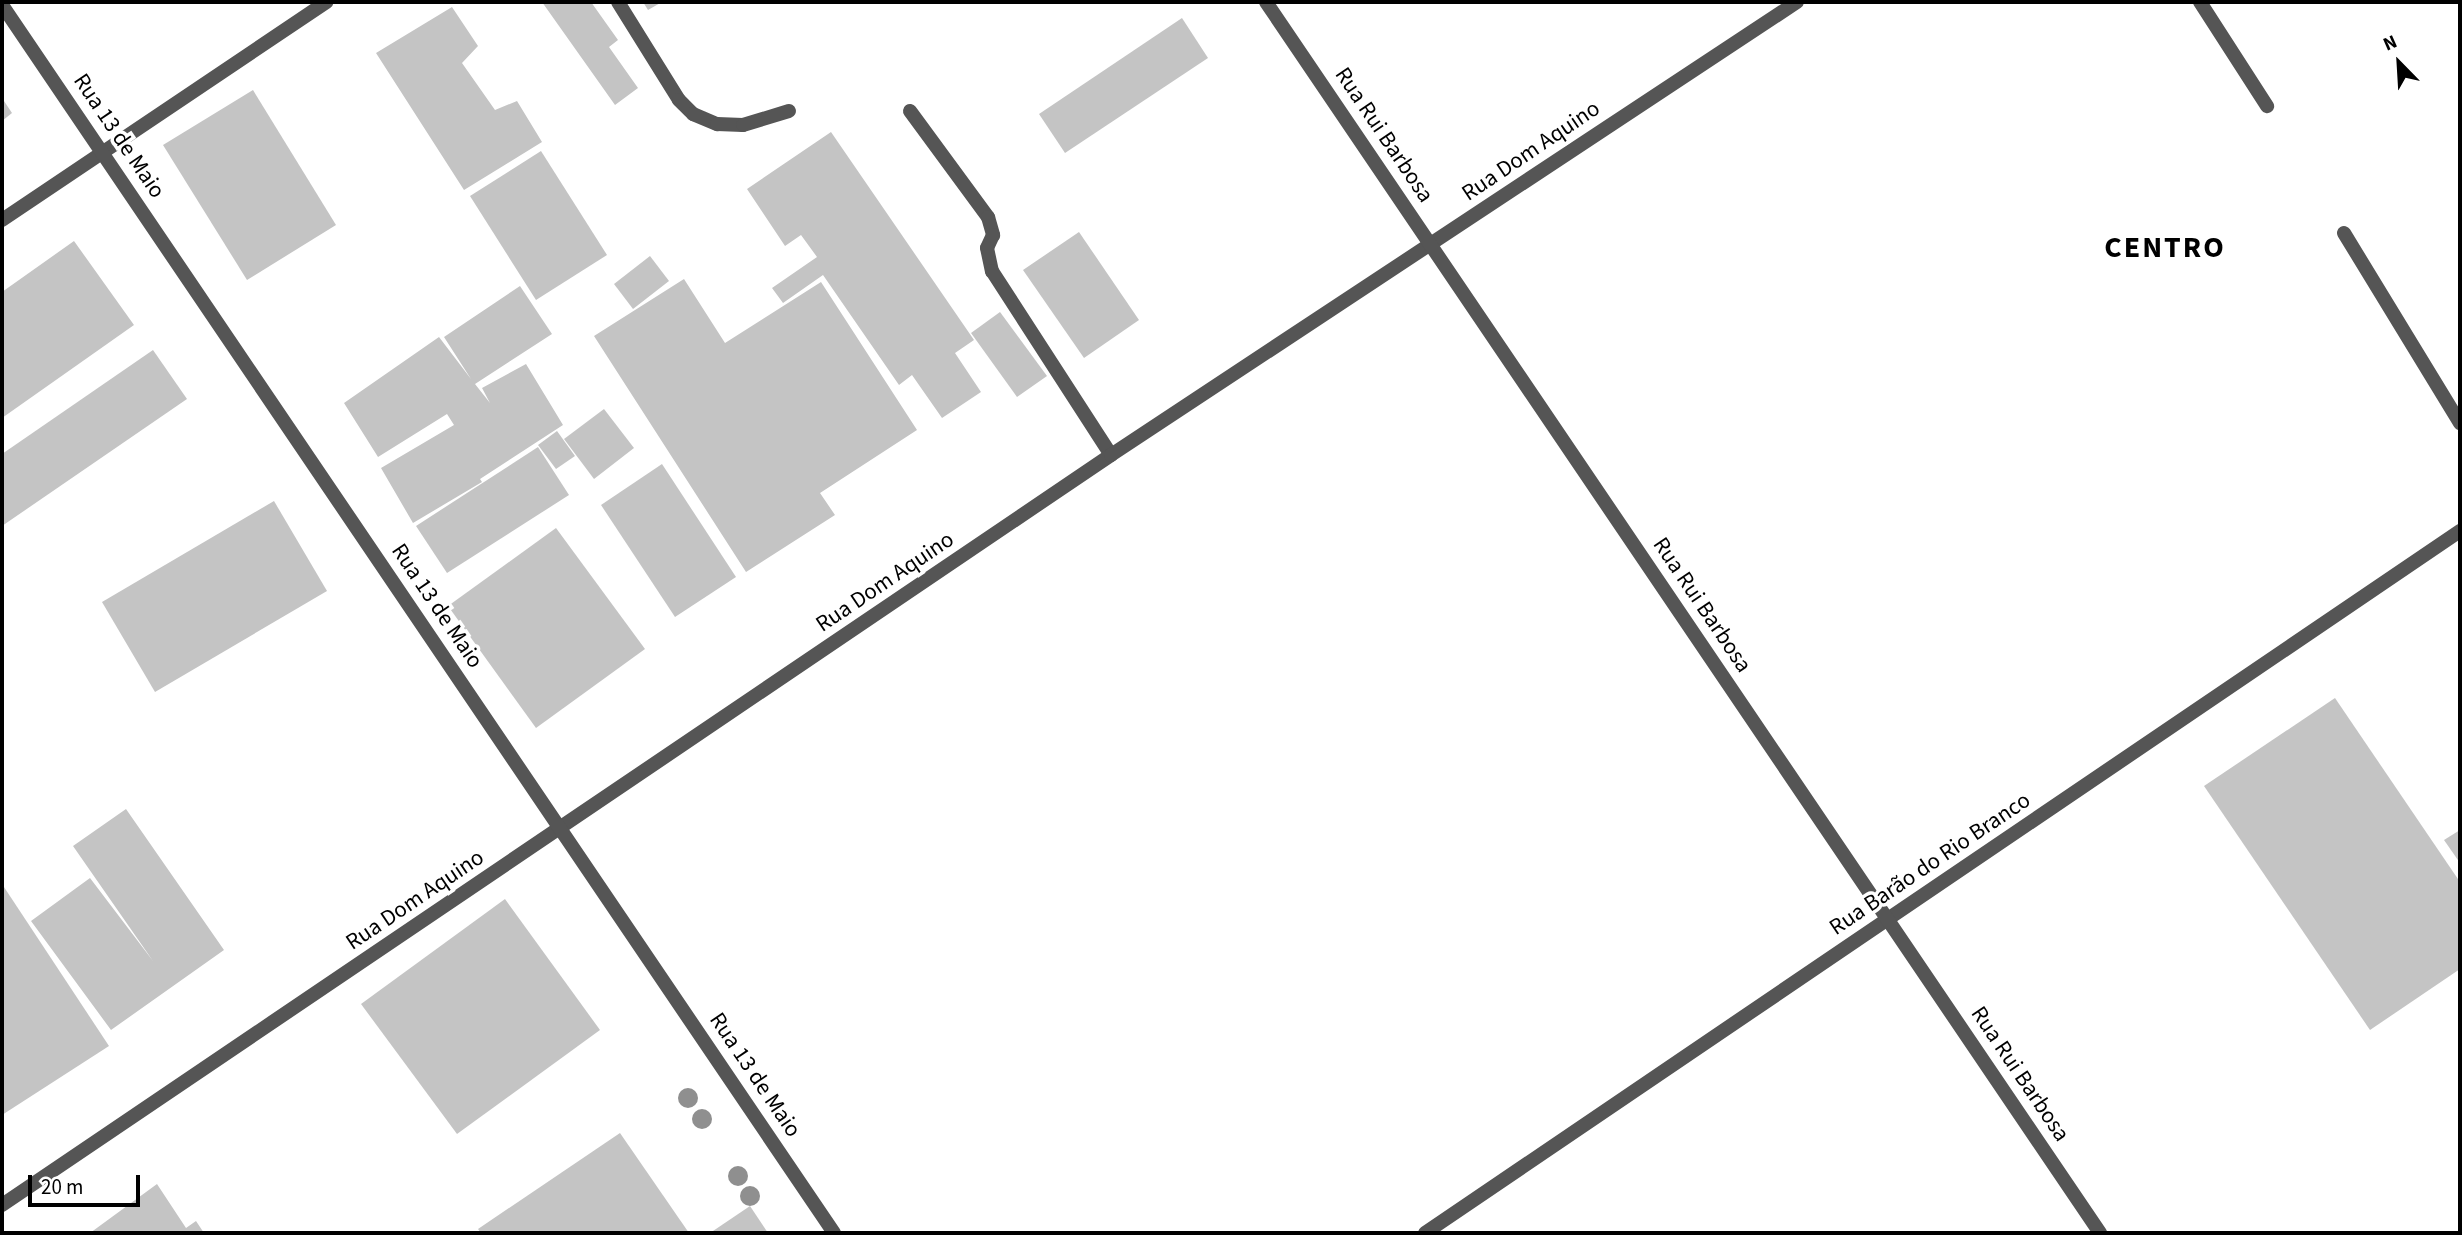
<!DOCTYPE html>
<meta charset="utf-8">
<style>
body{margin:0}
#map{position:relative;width:2462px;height:1235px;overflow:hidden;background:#fff;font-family:"Source Sans 3",sans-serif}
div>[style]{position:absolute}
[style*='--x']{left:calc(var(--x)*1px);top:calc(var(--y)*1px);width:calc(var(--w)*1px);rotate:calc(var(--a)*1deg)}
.building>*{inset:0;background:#c4c4c4}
.service>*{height:14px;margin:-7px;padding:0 7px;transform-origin:7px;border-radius:7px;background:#555}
.minor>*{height:14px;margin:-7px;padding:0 7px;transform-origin:7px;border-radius:7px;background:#555}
.tertiary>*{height:14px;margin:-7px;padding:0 7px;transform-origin:7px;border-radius:7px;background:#555}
.trees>*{width:20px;height:20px;margin:-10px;border-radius:50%;background:#8f8f8f}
span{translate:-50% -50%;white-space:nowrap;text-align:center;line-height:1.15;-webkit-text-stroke:7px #fff;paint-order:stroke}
.street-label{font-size:23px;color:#000}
.district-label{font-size:30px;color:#000;font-weight:700;letter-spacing:2px}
.frame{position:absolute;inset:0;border:4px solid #000;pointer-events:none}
.north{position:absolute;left:2364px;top:28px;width:70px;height:70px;-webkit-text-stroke:5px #fff;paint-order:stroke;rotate:336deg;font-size:19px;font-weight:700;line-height:28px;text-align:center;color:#000}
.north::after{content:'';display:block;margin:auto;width:24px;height:32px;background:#000;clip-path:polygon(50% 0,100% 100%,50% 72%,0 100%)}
.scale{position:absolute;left:28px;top:1175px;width:112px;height:32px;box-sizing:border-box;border:4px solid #000;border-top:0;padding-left:9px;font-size:21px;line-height:24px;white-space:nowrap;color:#000;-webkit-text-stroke:5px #fff;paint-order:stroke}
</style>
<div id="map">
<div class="building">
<i style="clip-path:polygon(542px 2px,591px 2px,618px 40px,609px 47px,638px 88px,615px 105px)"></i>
<i style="clip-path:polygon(643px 2px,662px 2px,648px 10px)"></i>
<i style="clip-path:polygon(452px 7px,478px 46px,462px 63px,495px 110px,517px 101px,542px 142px,464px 190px,376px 53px)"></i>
<i style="clip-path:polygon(1182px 18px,1208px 58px,1065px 153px,1039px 114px)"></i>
<i style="clip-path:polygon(253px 90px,336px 225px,247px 280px,163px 145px)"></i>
<i style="clip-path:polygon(2px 98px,12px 113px,2px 121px)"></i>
<i style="clip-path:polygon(831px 132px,974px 340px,955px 353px,981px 392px,942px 418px,912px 375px,899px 385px,823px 275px,783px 303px,772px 288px,817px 257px,801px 235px,785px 246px,747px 189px)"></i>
<i style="clip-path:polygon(541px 151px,607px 255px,536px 300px,470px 196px)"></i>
<i style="clip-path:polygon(1079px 232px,1139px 320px,1084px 358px,1023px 270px)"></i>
<i style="clip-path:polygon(74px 241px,134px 325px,2px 418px,2px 292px)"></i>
<i style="clip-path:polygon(650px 256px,669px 281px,633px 309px,614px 284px)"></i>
<i style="clip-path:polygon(684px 279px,725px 343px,821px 282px,917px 430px,820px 493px,835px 515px,746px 572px,594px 336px)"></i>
<i style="clip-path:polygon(520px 286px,552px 334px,475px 384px,490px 403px,482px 388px,526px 364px,563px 425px,480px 479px,482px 482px,413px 523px,381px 468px,454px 425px,447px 414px,378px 457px,344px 403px,439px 337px,471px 379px,444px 337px)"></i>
<i style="clip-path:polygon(1000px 312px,1047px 376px,1017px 397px,971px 333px)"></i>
<i style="clip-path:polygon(153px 350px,187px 399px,2px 526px,2px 454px)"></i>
<i style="clip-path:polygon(604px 409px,634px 448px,594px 479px,564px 439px)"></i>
<i style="clip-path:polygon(557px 431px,575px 456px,556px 469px,538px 445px)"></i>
<i style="clip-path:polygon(538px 447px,569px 495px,447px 573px,416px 526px)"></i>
<i style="clip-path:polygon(662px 464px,736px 577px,675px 617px,601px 505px)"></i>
<i style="clip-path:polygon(274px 501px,327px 591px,155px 692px,102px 602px)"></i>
<i style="clip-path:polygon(556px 528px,645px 649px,536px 728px,448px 606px)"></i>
<i style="clip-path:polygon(2335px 698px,2460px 882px,2460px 969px,2370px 1030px,2204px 786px)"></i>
<i style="clip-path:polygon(126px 809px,224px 950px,111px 1030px,31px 921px,90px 878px,153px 961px,73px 846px)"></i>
<i style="clip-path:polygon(2460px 830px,2460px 863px,2444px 840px)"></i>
<i style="clip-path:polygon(2px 884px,109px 1046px,2px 1115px)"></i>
<i style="clip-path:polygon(505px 899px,600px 1030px,457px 1134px,361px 1004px)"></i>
<i style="clip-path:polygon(620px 1133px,689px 1233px,481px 1233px,478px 1229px)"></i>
<i style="clip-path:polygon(157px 1184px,186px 1228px,196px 1221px,204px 1233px,90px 1233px)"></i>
<i style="clip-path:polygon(750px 1206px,768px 1233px,710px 1233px)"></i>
</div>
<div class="service">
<i style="--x:618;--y:2;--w:115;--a:58.1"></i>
<i style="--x:679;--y:100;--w:20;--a:45"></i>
<i style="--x:693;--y:114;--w:26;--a:23"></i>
<i style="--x:717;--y:124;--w:26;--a:2"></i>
<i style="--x:743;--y:125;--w:48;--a:-16.9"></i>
<i style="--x:2200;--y:2;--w:124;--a:57.2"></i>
<i style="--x:910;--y:111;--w:132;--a:53.7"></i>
<i style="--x:988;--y:217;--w:19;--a:74"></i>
<i style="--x:993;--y:235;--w:14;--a:115"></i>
<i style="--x:987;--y:248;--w:24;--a:78"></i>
<i style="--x:992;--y:271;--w:219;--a:57.1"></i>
<i style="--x:2344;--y:233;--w:223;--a:58.6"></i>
</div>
<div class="minor">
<i style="--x:2;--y:220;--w:391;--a:-33.9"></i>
<i style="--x:2;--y:1205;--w:1339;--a:-34.07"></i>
<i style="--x:1111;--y:455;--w:822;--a:-33.44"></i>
<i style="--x:1425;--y:1233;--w:1251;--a:-34.15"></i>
</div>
<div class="tertiary">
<i style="--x:1266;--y:2;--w:1487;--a:55.88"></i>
<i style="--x:2;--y:5;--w:1483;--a:55.88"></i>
</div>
<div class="trees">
<i style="left:688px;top:1098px"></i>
<i style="left:702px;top:1119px"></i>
<i style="left:738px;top:1176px"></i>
<i style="left:750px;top:1196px"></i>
</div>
<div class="street-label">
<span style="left:1384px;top:135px;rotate:56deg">Rua Rui Barbosa</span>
<span style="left:119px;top:136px;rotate:56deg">Rua 13 de Maio</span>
<span style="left:1531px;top:151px;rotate:-34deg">Rua Dom Aquino</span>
<span style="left:885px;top:582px;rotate:-34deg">Rua Dom Aquino</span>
<span style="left:1702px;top:605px;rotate:56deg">Rua Rui Barbosa</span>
<span style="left:437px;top:606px;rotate:56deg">Rua 13 de Maio</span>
<span style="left:1930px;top:864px;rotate:-34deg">Rua Barão do Rio Branco</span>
<span style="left:415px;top:900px;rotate:-34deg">Rua Dom Aquino</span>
<span style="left:2020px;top:1074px;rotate:56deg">Rua Rui Barbosa</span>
<span style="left:755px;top:1075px;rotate:56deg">Rua 13 de Maio</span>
</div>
<div class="district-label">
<span style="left:2165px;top:248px">CENTRO</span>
</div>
<div class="frame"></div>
<div class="north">N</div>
<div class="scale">20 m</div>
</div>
